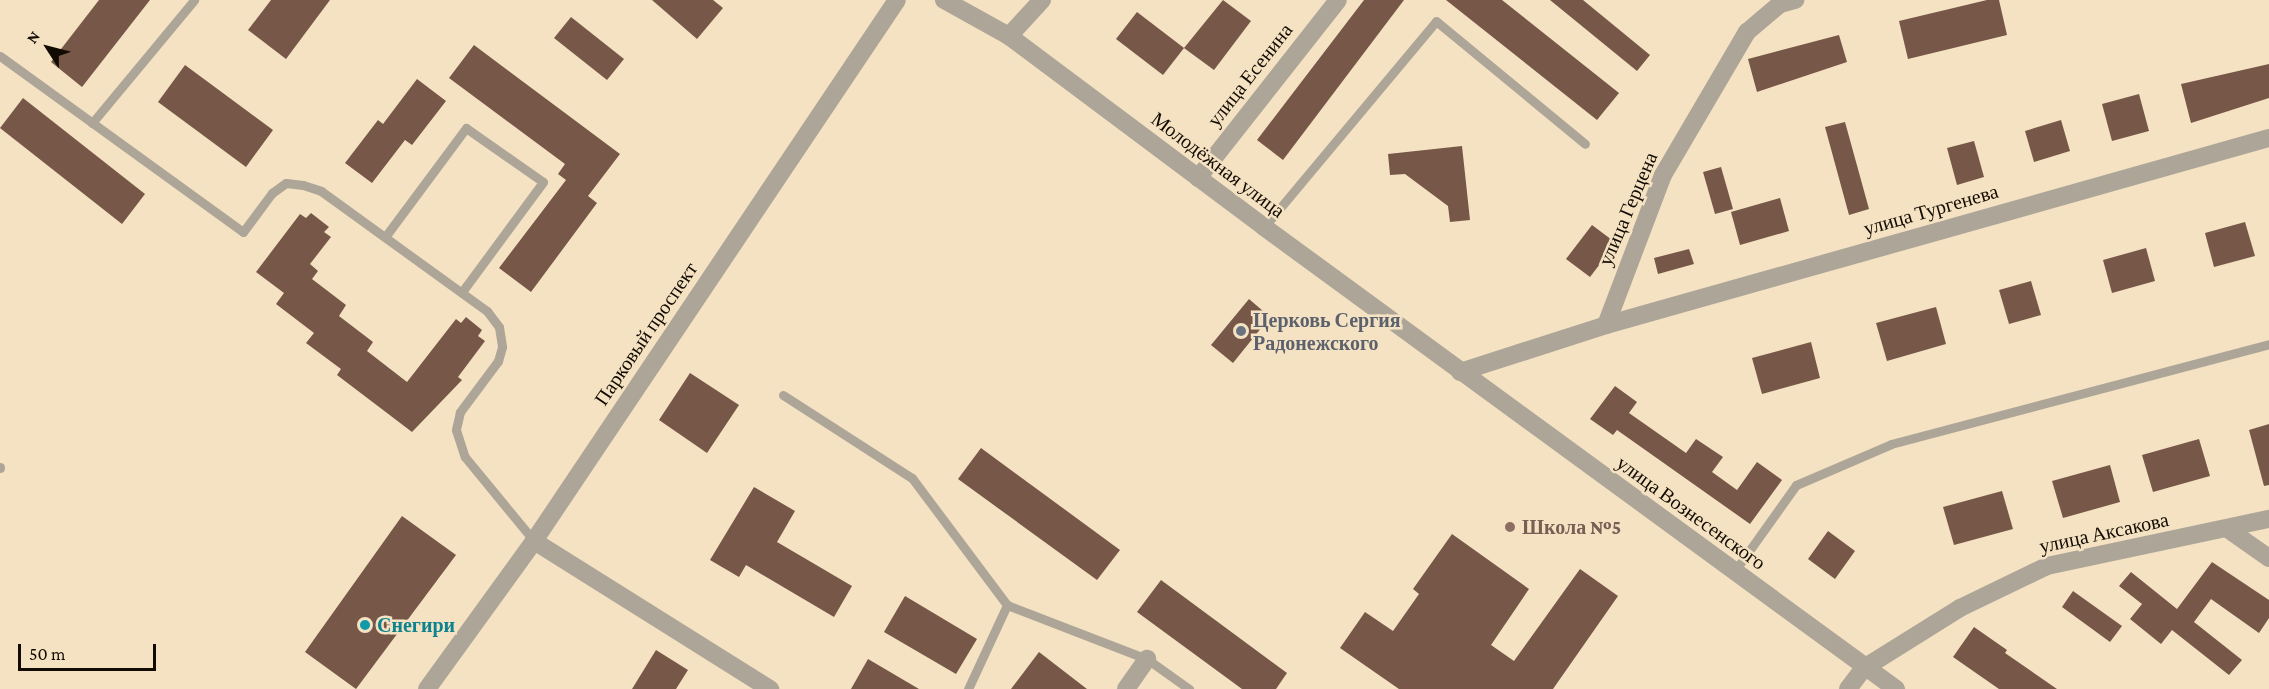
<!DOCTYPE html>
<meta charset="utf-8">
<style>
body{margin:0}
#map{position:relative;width:2269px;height:689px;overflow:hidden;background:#f5e2c2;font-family:"Crimson Pro",serif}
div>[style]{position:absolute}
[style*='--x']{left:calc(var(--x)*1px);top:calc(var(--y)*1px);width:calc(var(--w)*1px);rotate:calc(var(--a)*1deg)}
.building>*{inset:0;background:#765748}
.service>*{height:9px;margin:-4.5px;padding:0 4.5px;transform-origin:4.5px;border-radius:4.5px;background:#ada698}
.minor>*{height:18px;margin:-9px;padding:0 9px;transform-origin:9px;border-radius:9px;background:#ada698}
.dots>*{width:16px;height:16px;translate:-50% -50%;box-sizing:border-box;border:3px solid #f5e2c2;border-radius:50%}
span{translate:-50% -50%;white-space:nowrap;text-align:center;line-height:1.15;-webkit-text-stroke:5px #f5e2c2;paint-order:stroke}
.street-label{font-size:20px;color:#110b02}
.worship-label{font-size:20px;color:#5b616d;font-weight:700}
.left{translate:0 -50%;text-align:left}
.education-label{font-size:20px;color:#785e54;font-weight:700}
.culture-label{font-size:20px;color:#0d838f;font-weight:700}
.north{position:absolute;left:18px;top:18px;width:60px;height:60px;-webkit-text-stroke:4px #f5e2c2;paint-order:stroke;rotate:306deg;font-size:16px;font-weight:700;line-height:24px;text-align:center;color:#110b02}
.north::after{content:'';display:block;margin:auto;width:21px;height:27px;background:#110b02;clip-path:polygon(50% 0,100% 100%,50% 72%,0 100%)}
.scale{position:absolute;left:18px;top:644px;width:138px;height:27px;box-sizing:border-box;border:3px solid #110b02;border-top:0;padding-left:8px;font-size:18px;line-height:21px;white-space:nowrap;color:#110b02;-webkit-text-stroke:4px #f5e2c2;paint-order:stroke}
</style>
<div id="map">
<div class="building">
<i style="clip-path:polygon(99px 0,150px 0,82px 87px,51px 62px)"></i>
<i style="clip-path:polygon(271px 0,330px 0,286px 59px,248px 30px)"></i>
<i style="clip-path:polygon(652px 0,713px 0,723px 8px,697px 39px)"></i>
<i style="clip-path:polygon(1223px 0,1251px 21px,1214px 70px,1184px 48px)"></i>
<i style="clip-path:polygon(1364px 0,1404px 0,1283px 160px,1257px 140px)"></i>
<i style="clip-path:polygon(1446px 0,1502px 0,1619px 93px,1597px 120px)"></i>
<i style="clip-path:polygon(1550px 0,1583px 0,1650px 55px,1637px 71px)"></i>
<i style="clip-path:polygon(1987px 0,1999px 0,2007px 35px,1908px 59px,1899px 21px)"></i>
<i style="clip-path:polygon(1137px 12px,1184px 48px,1163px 75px,1116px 39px)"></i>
<i style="clip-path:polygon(571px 17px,624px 59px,607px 80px,554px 38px)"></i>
<i style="clip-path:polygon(1839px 35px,1847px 62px,1757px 92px,1748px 59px)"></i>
<i style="clip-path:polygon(474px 45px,620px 154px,588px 196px,597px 203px,531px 292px,499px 268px,566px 180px,558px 174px,565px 164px,449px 78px)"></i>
<i style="clip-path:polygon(2269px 64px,2269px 98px,2191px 123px,2181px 84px)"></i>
<i style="clip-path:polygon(185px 65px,273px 130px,246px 167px,158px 102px)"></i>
<i style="clip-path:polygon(417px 79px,446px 101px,412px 145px,405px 140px,372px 183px,345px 163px,378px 120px,383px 124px)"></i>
<i style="clip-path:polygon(2139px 94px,2149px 131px,2112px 141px,2102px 104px)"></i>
<i style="clip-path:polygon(23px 98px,145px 194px,122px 224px,0 128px)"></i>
<i style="clip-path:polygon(2061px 120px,2070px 151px,2034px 162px,2025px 131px)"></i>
<i style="clip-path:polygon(1845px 122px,1869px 209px,1849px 215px,1825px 127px)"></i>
<i style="clip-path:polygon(1974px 141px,1984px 177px,1957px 185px,1947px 148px)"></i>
<i style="clip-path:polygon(1462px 146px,1470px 220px,1450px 222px,1448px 206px,1405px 174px,1390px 175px,1388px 154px)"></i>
<i style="clip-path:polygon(1721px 167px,1733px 209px,1715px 214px,1703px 172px)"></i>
<i style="clip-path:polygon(1780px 198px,1789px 231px,1740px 245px,1731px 212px)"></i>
<i style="clip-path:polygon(311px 213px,329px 227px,324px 232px,331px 237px,310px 264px,318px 271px,312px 279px,346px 305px,339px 316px,373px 342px,367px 351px,407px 382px,456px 319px,461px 323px,466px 317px,482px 330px,478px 336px,485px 341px,458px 377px,462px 380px,412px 432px,337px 375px,341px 369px,306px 343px,314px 333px,276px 304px,284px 293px,256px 272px,300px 214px,306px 218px)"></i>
<i style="clip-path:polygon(2245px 222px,2255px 256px,2214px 267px,2205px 233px)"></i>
<i style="clip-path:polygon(1592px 225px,1616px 243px,1590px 277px,1566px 259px)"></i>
<i style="clip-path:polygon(2146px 248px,2155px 281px,2112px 293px,2103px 260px)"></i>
<i style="clip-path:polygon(1689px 249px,1694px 264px,1658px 274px,1654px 258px)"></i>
<i style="clip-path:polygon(2031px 281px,2041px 315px,2009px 324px,1999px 290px)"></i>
<i style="clip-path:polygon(1249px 299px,1270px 317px,1233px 363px,1211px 345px)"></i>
<i style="clip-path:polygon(1936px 307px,1946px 344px,1887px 361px,1876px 323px)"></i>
<i style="clip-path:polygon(1811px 342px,1820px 378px,1762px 394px,1752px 358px)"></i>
<i style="clip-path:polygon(690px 373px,739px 405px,707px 453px,659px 420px)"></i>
<i style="clip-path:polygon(1615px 386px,1637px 402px,1629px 413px,1686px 453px,1696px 439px,1723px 457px,1712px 472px,1737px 490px,1757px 462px,1782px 480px,1750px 524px,1617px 430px,1613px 435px,1590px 419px)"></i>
<i style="clip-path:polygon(2269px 424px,2269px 485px,2264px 486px,2249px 430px)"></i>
<i style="clip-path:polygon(2199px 439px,2210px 476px,2153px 492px,2142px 455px)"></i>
<i style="clip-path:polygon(981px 448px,1120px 550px,1097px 580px,958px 479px)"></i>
<i style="clip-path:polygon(2110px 465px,2120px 502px,2063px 518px,2052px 481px)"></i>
<i style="clip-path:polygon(754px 487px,795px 511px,777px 542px,852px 586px,834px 617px,746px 565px,739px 577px,710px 560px)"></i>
<i style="clip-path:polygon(2002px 491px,2013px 529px,1954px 545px,1943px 507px)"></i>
<i style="clip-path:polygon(402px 516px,456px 555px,356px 689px,305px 652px)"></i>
<i style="clip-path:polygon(1828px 531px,1855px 551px,1835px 579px,1808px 559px)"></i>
<i style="clip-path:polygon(1452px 534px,1529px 589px,1491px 645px,1514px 661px,1580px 569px,1618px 596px,1553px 689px,1399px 689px,1340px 648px,1365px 612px,1393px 631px,1419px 594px,1413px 589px)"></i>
<i style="clip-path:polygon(2212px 562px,2269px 600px,2269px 618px,2259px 633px,2211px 599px,2194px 622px,2242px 660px,2229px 675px,2172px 630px,2161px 644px,2130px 619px,2142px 604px,2119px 586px,2131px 572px,2177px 609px)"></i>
<i style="clip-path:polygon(1161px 580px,1287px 673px,1276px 689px,1242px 689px,1137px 612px)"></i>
<i style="clip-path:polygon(2073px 591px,2122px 626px,2110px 642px,2062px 607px)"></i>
<i style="clip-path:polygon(905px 596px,977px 639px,956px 674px,884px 632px)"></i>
<i style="clip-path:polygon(1974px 627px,2007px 650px,2005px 653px,2057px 689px,1999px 689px,1953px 657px)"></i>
<i style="clip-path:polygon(656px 650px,688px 670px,676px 689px,632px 689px)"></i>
<i style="clip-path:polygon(1039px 652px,1087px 689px,1011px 689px)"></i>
<i style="clip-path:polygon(868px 659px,919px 689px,851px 689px)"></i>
</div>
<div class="service">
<i style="--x:0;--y:56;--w:300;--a:35.9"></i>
<i style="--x:243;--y:232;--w:49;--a:-53.4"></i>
<i style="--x:272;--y:193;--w:17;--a:-36"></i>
<i style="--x:286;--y:183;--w:17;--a:7"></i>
<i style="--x:303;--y:185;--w:19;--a:18"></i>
<i style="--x:321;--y:191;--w:205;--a:35.9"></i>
<i style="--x:487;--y:311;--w:20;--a:53"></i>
<i style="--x:499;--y:327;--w:20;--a:81"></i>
<i style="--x:502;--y:347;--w:15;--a:106"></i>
<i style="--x:498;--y:361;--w:64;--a:126.7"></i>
<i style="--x:460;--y:412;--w:18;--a:103"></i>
<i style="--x:456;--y:430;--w:28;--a:72"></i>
<i style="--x:465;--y:457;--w:109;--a:50.6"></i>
<i style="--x:92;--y:123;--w:160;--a:-50.3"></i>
<i style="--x:1264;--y:227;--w:268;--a:-50.1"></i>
<i style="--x:1436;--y:21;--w:193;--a:39.5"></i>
<i style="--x:385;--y:237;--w:136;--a:-53.4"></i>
<i style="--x:466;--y:128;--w:94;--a:35"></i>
<i style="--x:543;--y:182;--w:137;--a:126.4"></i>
<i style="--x:783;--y:395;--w:153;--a:32.8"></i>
<i style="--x:912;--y:478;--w:159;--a:53.2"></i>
<i style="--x:1007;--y:605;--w:150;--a:21.1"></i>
<i style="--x:1147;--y:659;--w:52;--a:35.5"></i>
<i style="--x:0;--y:467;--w:1;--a:90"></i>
<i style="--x:1734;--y:572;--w:107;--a:-54.5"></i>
<i style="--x:1796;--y:485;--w:103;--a:-23.3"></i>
<i style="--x:1891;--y:444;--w:391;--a:-14.8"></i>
<i style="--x:968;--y:689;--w:93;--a:-65.1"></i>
</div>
<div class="minor">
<i style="--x:944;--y:0;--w:74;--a:29"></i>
<i style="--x:1009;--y:36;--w:319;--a:36.8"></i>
<i style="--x:1264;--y:227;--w:783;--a:36.17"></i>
<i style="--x:1009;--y:36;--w:49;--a:-47.5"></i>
<i style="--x:1198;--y:178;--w:226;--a:-51.8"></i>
<i style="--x:1606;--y:325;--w:689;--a:-15.75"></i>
<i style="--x:1460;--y:372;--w:153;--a:-17.8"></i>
<i style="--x:1606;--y:325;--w:160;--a:-69.2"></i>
<i style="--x:1663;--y:175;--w:166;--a:-59.6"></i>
<i style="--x:1747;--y:32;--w:43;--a:-40.3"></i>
<i style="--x:1780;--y:4;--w:16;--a:-15"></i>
<i style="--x:2229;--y:530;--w:49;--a:35"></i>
<i style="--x:534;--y:541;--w:279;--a:32.1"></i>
<i style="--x:427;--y:689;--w:183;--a:-54.1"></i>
<i style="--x:534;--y:541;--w:651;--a:-56.14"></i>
<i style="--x:1126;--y:689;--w:37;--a:-55"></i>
<i style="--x:1848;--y:689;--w:26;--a:-53"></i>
<i style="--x:1864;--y:668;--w:113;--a:-32"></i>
<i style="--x:1960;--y:608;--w:97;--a:-25.8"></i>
<i style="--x:2047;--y:566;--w:227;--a:-12"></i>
</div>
<div class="dots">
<i style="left:1241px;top:331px;background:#6b7280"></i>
<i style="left:1510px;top:527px;background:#8d6e63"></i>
<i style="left:365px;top:625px;background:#0f9aa8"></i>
</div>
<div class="street-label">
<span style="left:1250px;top:75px;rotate:-52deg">улица Есенина</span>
<span style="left:1218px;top:165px;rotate:37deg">Молодёжная улица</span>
<span style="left:1628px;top:209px;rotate:-67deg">улица Герцена</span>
<span style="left:1931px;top:210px;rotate:-16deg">улица Тургенева</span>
<span style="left:646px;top:334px;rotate:-56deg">Парковый проспект</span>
<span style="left:1691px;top:513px;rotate:36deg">улица Вознесенского</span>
<span style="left:2104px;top:533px;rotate:-12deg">улица Аксакова</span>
</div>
<div class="worship-label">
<span class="left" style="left:1253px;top:332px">Церковь Сергия<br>Радонежского</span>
</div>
<div class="education-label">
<span class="left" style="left:1522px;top:527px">Школа №5</span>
</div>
<div class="culture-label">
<span class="left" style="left:377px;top:625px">Снегири</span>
</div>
<div class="north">N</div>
<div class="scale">50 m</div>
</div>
